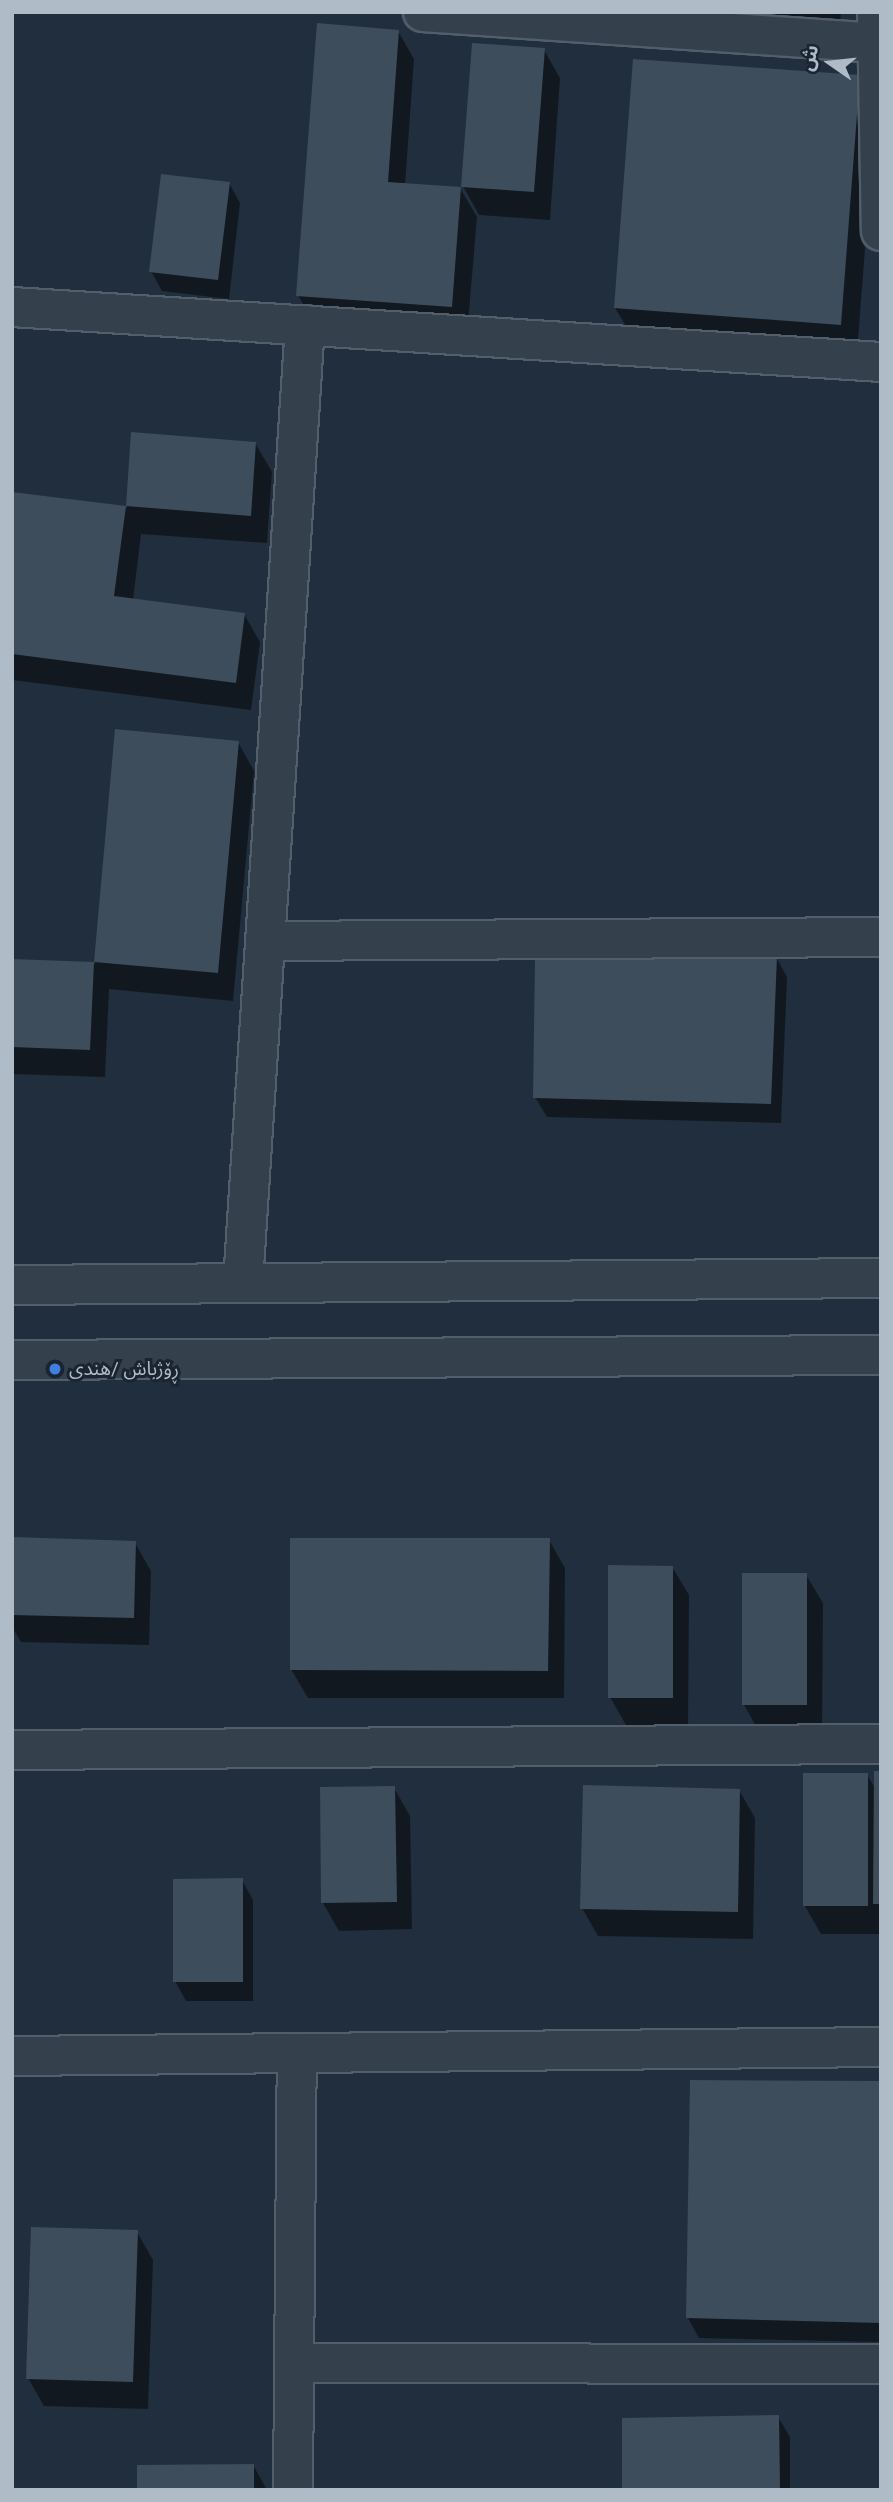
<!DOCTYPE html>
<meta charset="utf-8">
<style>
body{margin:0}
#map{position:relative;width:893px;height:2502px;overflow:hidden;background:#212e3d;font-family:Roboto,"Noto Sans Arabic",sans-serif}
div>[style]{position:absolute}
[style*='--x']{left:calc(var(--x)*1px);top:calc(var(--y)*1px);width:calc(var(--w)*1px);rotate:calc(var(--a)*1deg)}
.shadow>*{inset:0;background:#0007}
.building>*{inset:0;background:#3d4d5c}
.roads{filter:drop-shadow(2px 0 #535e6b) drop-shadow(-2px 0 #535e6b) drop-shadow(0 2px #535e6b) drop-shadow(0 -2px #535e6b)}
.minor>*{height:38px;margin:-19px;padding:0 19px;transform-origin:19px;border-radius:19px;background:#35404d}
.dots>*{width:19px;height:19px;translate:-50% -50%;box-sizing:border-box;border:4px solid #1a2531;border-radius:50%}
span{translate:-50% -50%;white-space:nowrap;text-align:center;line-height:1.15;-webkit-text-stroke:6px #1a2531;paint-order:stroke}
.poi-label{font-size:19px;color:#b0bbc8}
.left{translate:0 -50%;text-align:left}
.frame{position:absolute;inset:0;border:14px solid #b0bbc8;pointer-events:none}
.north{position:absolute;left:795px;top:28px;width:70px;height:70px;-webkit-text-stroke:5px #1a2531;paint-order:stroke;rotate:284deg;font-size:19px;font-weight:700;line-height:28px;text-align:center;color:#b0bbc8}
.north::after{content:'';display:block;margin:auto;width:24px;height:32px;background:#b0bbc8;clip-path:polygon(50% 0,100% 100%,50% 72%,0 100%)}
</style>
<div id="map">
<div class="shadow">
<i style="clip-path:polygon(755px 12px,841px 12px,838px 43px,769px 36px)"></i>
<i style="clip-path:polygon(398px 31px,414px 59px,405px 185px,460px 188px,477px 217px,467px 335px,314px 324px,298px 295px)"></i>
<i style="clip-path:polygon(544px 50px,560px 78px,550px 220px,479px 215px,463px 186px)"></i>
<i style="clip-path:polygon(859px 77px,876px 105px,857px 353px,632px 336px,615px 308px)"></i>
<i style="clip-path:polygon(229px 183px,240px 203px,229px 299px,162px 291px,151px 271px)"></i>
<i style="clip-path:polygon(132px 434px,255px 443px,272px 472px,267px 543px,141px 534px,133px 600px,244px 614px,260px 642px,251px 710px,12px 680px,12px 493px,127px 508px)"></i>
<i style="clip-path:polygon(116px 731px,238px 742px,254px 771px,233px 1001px,109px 989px,105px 1077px,12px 1074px,12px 961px,95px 964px)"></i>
<i style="clip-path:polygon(776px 957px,787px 977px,781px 1123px,547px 1117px,535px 1097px)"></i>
<i style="clip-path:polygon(12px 1539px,135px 1543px,151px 1571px,149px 1645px,21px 1642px,12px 1627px)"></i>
<i style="clip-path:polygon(549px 1540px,565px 1568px,564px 1698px,308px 1698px,291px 1669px)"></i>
<i style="clip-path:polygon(672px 1567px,689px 1595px,688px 1726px,626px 1725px,610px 1697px)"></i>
<i style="clip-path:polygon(806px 1575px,823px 1603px,822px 1733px,760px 1733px,744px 1705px)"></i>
<i style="clip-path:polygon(881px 1773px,881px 1934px,821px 1934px,805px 1906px,867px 1775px,876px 1789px)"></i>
<i style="clip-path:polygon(394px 1788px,410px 1816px,412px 1929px,339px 1931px,323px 1903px)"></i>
<i style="clip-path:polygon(739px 1790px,755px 1818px,753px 1939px,598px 1936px,582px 1908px)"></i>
<i style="clip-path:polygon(242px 1880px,253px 1900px,253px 2001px,186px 2001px,175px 1981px)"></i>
<i style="clip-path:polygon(881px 2083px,881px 2342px,699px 2338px,688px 2318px)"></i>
<i style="clip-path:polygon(137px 2232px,153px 2260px,148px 2409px,44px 2406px,28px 2378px)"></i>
<i style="clip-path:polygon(778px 2417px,790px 2437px,790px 2490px,624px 2490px)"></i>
<i style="clip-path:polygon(253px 2465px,267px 2490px,139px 2490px)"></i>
</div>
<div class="building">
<i style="clip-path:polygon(317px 23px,399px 30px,388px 182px,461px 187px,472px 43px,545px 48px,534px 192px,461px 187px,452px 307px,296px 296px)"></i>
<i style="clip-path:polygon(633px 59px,860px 75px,841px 325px,614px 308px)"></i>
<i style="clip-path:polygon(161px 174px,230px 182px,218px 280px,149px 272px)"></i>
<i style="clip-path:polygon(131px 432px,256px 442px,251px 516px,126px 506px,114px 596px,245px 613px,236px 683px,12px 654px,12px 492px,126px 506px)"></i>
<i style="clip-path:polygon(115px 729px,239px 741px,218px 973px,94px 962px,90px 1050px,12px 1047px,12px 959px,94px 962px)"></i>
<i style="clip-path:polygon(621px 955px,777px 956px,771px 1104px,533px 1098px,535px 960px)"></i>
<i style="clip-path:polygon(12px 1537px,136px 1541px,134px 1618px,12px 1615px)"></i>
<i style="clip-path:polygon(290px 1538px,550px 1538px,548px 1671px,290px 1670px)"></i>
<i style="clip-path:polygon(608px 1565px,673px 1566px,673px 1698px,608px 1698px)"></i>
<i style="clip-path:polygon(742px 1573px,807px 1573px,807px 1705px,742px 1705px)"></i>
<i style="clip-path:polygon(874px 1771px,881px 1771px,881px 1904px,873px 1904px)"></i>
<i style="clip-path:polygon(803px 1773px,868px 1773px,868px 1906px,803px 1906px)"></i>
<i style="clip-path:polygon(583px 1785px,740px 1789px,738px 1912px,580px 1909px)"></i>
<i style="clip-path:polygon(395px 1786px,397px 1902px,321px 1903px,320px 1787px)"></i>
<i style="clip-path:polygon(243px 1878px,243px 1982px,173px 1982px,173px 1879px)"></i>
<i style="clip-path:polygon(690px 2080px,881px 2081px,881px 2323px,686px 2318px)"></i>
<i style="clip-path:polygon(31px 2227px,138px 2230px,133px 2382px,26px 2379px)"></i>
<i style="clip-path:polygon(779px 2415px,780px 2490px,622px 2490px,622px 2418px)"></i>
<i style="clip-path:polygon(254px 2464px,254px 2490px,137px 2490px,137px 2465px)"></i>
</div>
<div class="roads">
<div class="minor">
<i style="--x:423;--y:12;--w:456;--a:3.9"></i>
<i style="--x:877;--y:12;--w:219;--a:89"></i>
<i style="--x:12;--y:307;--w:871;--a:3.62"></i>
<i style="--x:266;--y:941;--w:615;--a:-0.37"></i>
<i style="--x:243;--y:1283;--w:960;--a:-86.3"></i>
<i style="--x:12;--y:1285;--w:869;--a:-0.46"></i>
<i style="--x:12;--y:1360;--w:869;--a:-0.33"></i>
<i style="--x:12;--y:1750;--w:869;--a:-0.4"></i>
<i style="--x:12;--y:2056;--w:869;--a:-0.59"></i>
<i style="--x:294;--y:2363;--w:587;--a:0.1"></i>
<i style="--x:293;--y:2490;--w:437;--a:-89.5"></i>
</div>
</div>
<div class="dots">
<i style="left:55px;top:1369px;background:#3f7fe0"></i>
</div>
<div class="poi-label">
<span class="left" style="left:69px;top:1369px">ڕۆژباش /ھندی</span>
</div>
<div class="frame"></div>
<div class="north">ش</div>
</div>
